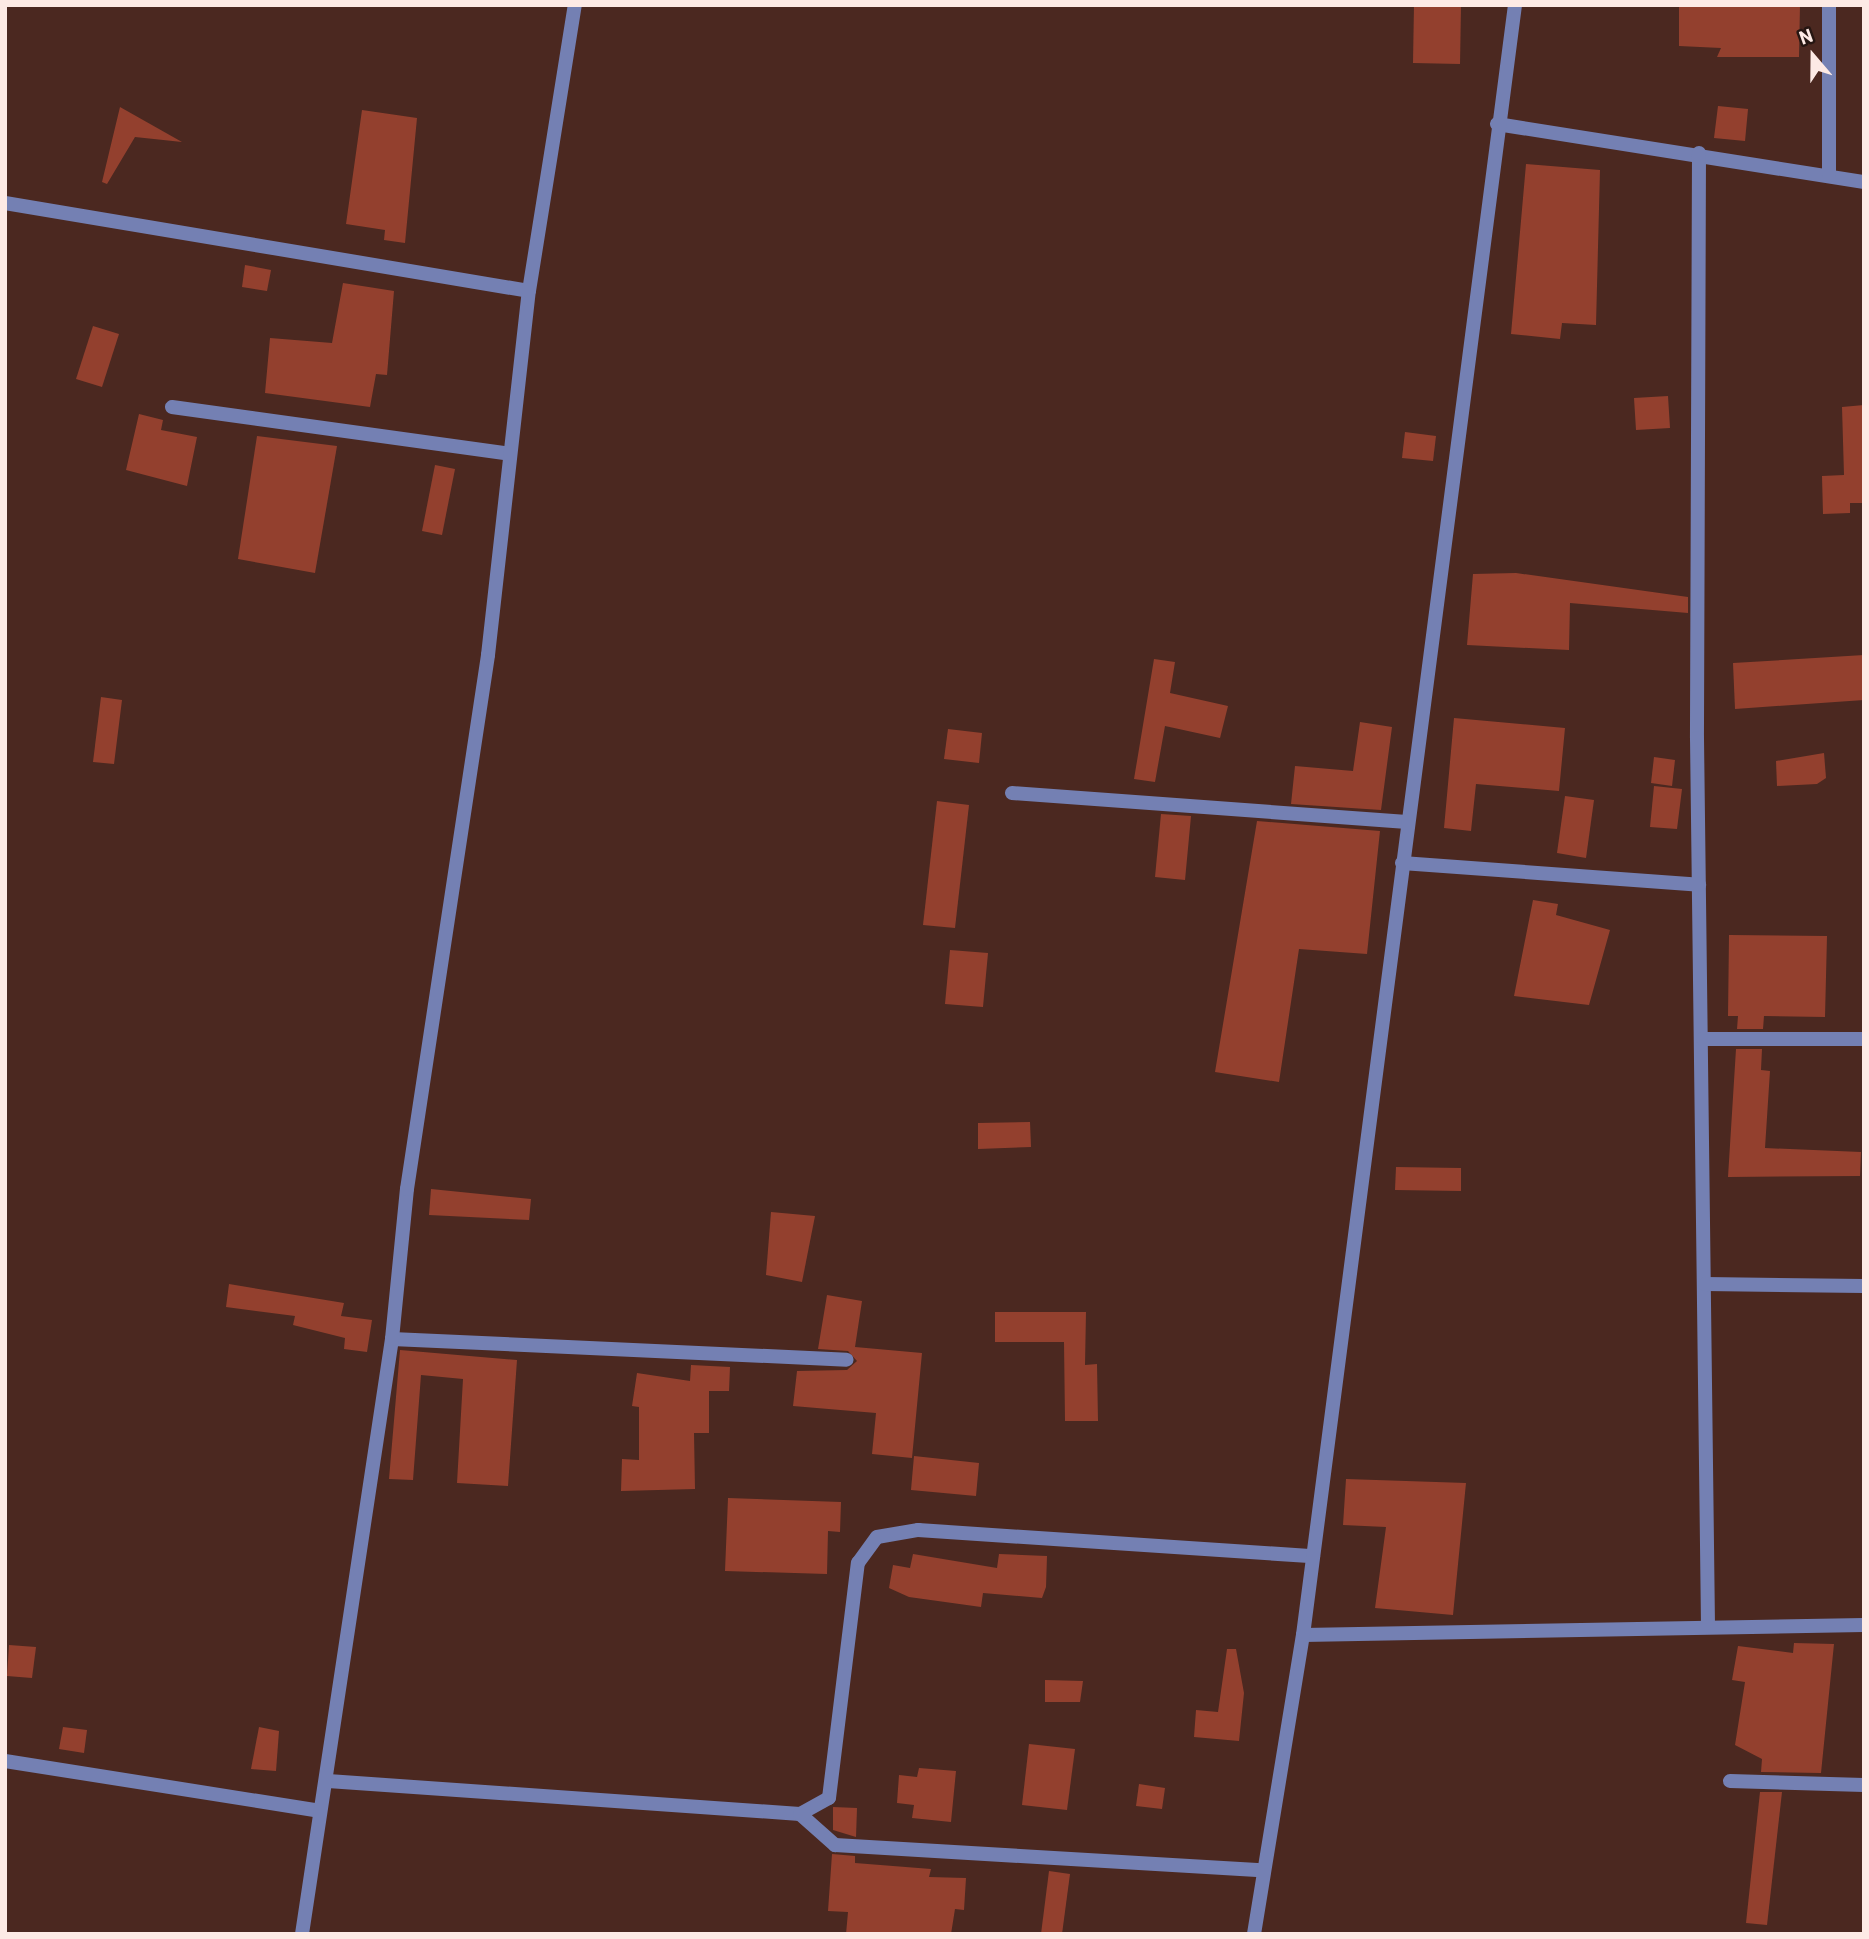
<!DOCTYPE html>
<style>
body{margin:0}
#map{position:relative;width:1869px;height:1939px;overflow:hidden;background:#4b2820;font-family:Barlow,sans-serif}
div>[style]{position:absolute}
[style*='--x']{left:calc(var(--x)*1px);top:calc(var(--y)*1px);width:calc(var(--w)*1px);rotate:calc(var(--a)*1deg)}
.building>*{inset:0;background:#93402e}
.minor>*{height:14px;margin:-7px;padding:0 7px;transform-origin:7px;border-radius:7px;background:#7480b3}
span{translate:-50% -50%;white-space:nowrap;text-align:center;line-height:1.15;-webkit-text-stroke:7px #261612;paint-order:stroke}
.frame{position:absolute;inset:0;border:7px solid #fdeae5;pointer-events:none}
.north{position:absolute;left:1778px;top:21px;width:70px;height:70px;-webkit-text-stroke:5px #261612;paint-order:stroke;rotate:340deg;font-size:19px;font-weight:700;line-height:28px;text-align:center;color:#fdeae5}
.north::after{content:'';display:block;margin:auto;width:24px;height:32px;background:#fdeae5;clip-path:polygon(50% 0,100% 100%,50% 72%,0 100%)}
</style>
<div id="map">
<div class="building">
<i style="clip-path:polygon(1414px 5px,1461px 5px,1460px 64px,1413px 63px)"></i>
<i style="clip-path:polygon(1679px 5px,1800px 5px,1799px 57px,1717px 57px,1721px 48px,1679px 46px)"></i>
<i style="clip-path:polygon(1718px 106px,1748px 109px,1745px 141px,1714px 138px)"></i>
<i style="clip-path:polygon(120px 107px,182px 142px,135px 137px,107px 184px,102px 182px)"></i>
<i style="clip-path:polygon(362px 110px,417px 118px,405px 243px,384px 240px,385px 230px,346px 224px)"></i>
<i style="clip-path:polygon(1526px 164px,1600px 170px,1596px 325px,1562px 323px,1560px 339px,1511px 334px)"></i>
<i style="clip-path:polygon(245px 265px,271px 270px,267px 291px,242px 287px)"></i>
<i style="clip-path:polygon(343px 283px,394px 291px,387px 375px,376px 374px,370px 407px,265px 393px,270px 338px,332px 343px)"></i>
<i style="clip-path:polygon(93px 326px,119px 334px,102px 387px,76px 379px)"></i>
<i style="clip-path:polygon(1668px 396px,1670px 428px,1636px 430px,1634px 398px)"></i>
<i style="clip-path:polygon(1864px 405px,1864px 503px,1850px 503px,1850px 513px,1823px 514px,1822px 476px,1844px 475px,1842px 407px)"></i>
<i style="clip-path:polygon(139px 414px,163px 420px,161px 430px,197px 437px,187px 486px,126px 470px)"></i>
<i style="clip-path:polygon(1405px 432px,1436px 436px,1433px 461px,1402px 458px)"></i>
<i style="clip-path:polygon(257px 436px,337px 446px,315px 573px,238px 559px)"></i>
<i style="clip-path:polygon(435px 465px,455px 469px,442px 535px,422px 531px)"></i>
<i style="clip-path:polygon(1516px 573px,1688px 597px,1688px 613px,1570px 603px,1569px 650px,1467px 645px,1473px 574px)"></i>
<i style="clip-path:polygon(1864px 655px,1864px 700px,1735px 709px,1733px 663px)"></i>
<i style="clip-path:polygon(1154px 659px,1175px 662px,1170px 693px,1228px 706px,1220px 738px,1165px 726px,1155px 782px,1134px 779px)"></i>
<i style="clip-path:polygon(101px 697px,122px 700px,114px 764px,93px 762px)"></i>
<i style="clip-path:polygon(1454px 718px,1565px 728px,1559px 791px,1476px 784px,1471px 831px,1444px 828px)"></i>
<i style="clip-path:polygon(1360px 722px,1392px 727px,1381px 810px,1291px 804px,1295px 766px,1353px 771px)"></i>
<i style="clip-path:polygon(948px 729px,982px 733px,979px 763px,944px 759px)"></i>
<i style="clip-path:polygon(1824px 753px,1826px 778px,1817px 784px,1777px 786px,1776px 761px)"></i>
<i style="clip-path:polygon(1654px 757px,1675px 760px,1672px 786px,1651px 783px)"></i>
<i style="clip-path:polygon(1654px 786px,1682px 789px,1677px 829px,1650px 827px)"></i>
<i style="clip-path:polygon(1565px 796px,1594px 800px,1586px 858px,1557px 853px)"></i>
<i style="clip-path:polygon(937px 801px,969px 805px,955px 928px,923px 925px)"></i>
<i style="clip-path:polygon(1161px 814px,1191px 816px,1185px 880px,1155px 877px)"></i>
<i style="clip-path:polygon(1257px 821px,1380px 831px,1367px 954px,1299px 949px,1279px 1082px,1215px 1072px)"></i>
<i style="clip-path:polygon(1533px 900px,1558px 904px,1556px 915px,1610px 930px,1589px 1005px,1514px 996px)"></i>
<i style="clip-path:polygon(1729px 935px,1827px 936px,1825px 1017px,1764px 1016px,1763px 1029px,1737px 1029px,1738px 1016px,1728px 1016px)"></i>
<i style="clip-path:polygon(950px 950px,988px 953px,983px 1007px,945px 1004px)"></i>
<i style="clip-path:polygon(1736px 1049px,1762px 1049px,1761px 1070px,1770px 1071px,1765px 1148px,1861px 1152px,1860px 1176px,1728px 1177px)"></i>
<i style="clip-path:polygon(1030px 1122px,1031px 1147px,978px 1149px,978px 1123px)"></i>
<i style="clip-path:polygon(1396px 1167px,1461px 1168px,1461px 1191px,1395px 1190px)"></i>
<i style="clip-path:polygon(431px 1189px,531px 1199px,529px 1220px,429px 1215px)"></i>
<i style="clip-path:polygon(771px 1212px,815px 1216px,802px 1282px,766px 1275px)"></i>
<i style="clip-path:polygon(229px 1284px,344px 1303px,341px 1316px,372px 1320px,367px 1352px,344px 1349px,345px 1338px,293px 1325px,295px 1316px,226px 1307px)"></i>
<i style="clip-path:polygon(827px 1295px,862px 1301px,855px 1347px,922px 1353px,912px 1458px,872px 1454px,876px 1413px,793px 1406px,797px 1371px,847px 1370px,857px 1361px,848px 1351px,818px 1349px)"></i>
<i style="clip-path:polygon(995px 1312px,1086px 1312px,1085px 1365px,1097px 1364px,1098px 1421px,1065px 1421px,1064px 1342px,995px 1342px)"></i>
<i style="clip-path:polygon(400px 1350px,517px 1360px,508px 1486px,457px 1483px,463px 1379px,421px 1375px,413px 1480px,389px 1479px)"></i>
<i style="clip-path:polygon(691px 1365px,730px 1367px,729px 1391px,709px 1391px,709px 1433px,694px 1433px,695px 1489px,621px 1491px,622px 1459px,639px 1460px,639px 1407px,632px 1406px,637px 1373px,690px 1381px)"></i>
<i style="clip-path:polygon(914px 1456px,979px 1463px,976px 1496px,911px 1490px)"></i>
<i style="clip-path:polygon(1346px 1479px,1466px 1483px,1453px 1615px,1375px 1608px,1386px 1527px,1343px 1525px)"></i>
<i style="clip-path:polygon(728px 1498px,841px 1502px,840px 1532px,828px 1531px,827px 1574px,725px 1571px)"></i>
<i style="clip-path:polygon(913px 1554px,997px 1568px,999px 1554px,1047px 1556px,1046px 1587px,1042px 1598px,983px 1593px,981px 1607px,909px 1597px,889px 1588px,893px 1565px,910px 1568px)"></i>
<i style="clip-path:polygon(1794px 1643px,1834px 1644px,1821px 1773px,1761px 1772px,1762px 1759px,1735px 1745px,1745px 1682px,1732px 1680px,1738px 1646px,1793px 1653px)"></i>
<i style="clip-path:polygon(9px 1645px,36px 1647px,32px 1678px,7px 1676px)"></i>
<i style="clip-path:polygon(1227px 1649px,1236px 1649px,1244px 1693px,1239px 1741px,1194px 1737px,1196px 1710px,1218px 1712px)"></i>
<i style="clip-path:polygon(1045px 1680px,1083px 1681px,1080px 1702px,1045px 1702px)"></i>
<i style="clip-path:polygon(63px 1727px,87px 1730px,84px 1753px,59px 1749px)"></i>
<i style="clip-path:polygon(259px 1727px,279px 1731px,276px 1771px,251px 1769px)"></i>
<i style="clip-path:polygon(1029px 1744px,1075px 1749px,1067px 1810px,1022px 1805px)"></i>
<i style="clip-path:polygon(919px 1768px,956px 1771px,951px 1822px,912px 1818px,914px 1805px,897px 1803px,899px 1775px,917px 1777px)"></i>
<i style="clip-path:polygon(1139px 1784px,1165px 1788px,1162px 1809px,1136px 1806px)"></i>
<i style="clip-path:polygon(1760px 1792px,1782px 1792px,1767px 1925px,1746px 1923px)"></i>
<i style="clip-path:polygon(833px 1807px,857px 1808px,856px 1837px,833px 1830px)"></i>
<i style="clip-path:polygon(832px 1854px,855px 1856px,855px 1863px,931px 1869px,929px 1877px,966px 1878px,964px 1910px,955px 1909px,951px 1934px,846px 1934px,848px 1912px,828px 1911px)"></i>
<i style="clip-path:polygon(1049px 1871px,1070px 1874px,1062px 1934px,1041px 1934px)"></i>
</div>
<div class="minor">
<i style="--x:1497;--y:124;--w:372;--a:9"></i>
<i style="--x:1699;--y:153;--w:585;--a:90.2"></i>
<i style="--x:1697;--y:738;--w:889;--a:89.29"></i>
<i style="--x:1829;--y:175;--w:170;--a:-90"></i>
<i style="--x:5;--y:203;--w:531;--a:9.53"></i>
<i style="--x:172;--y:407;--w:341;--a:7.9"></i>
<i style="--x:1012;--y:793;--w:396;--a:4.2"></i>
<i style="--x:1402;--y:863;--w:298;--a:4.2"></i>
<i style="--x:1703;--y:1039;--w:161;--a:0"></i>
<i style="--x:1705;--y:1284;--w:159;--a:0.7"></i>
<i style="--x:392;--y:1339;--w:455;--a:2.6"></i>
<i style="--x:1303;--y:1635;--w:561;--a:-1.02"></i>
<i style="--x:5;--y:1761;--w:318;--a:9"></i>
<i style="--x:328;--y:1781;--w:473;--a:4"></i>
<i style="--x:800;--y:1814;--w:33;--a:-29"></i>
<i style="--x:829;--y:1798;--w:237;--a:-83"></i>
<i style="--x:858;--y:1563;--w:32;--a:-54"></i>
<i style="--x:877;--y:1537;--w:42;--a:-9.7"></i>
<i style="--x:918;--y:1530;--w:396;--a:3.8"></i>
<i style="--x:1730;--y:1781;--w:134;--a:1.7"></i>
<i style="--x:800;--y:1814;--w:47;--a:41.5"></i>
<i style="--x:835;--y:1845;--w:427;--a:3.4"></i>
<i style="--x:302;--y:1934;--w:602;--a:-81.4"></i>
<i style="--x:392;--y:1339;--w:151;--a:-84.3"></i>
<i style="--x:407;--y:1189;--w:540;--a:-81.37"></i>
<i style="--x:488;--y:655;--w:366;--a:-83.6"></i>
<i style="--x:529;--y:291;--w:290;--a:-80.9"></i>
<i style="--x:1254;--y:1934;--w:303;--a:-80.7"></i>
<i style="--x:1303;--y:1635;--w:1644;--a:-82.59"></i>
</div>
<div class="frame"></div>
<div class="north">N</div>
</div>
